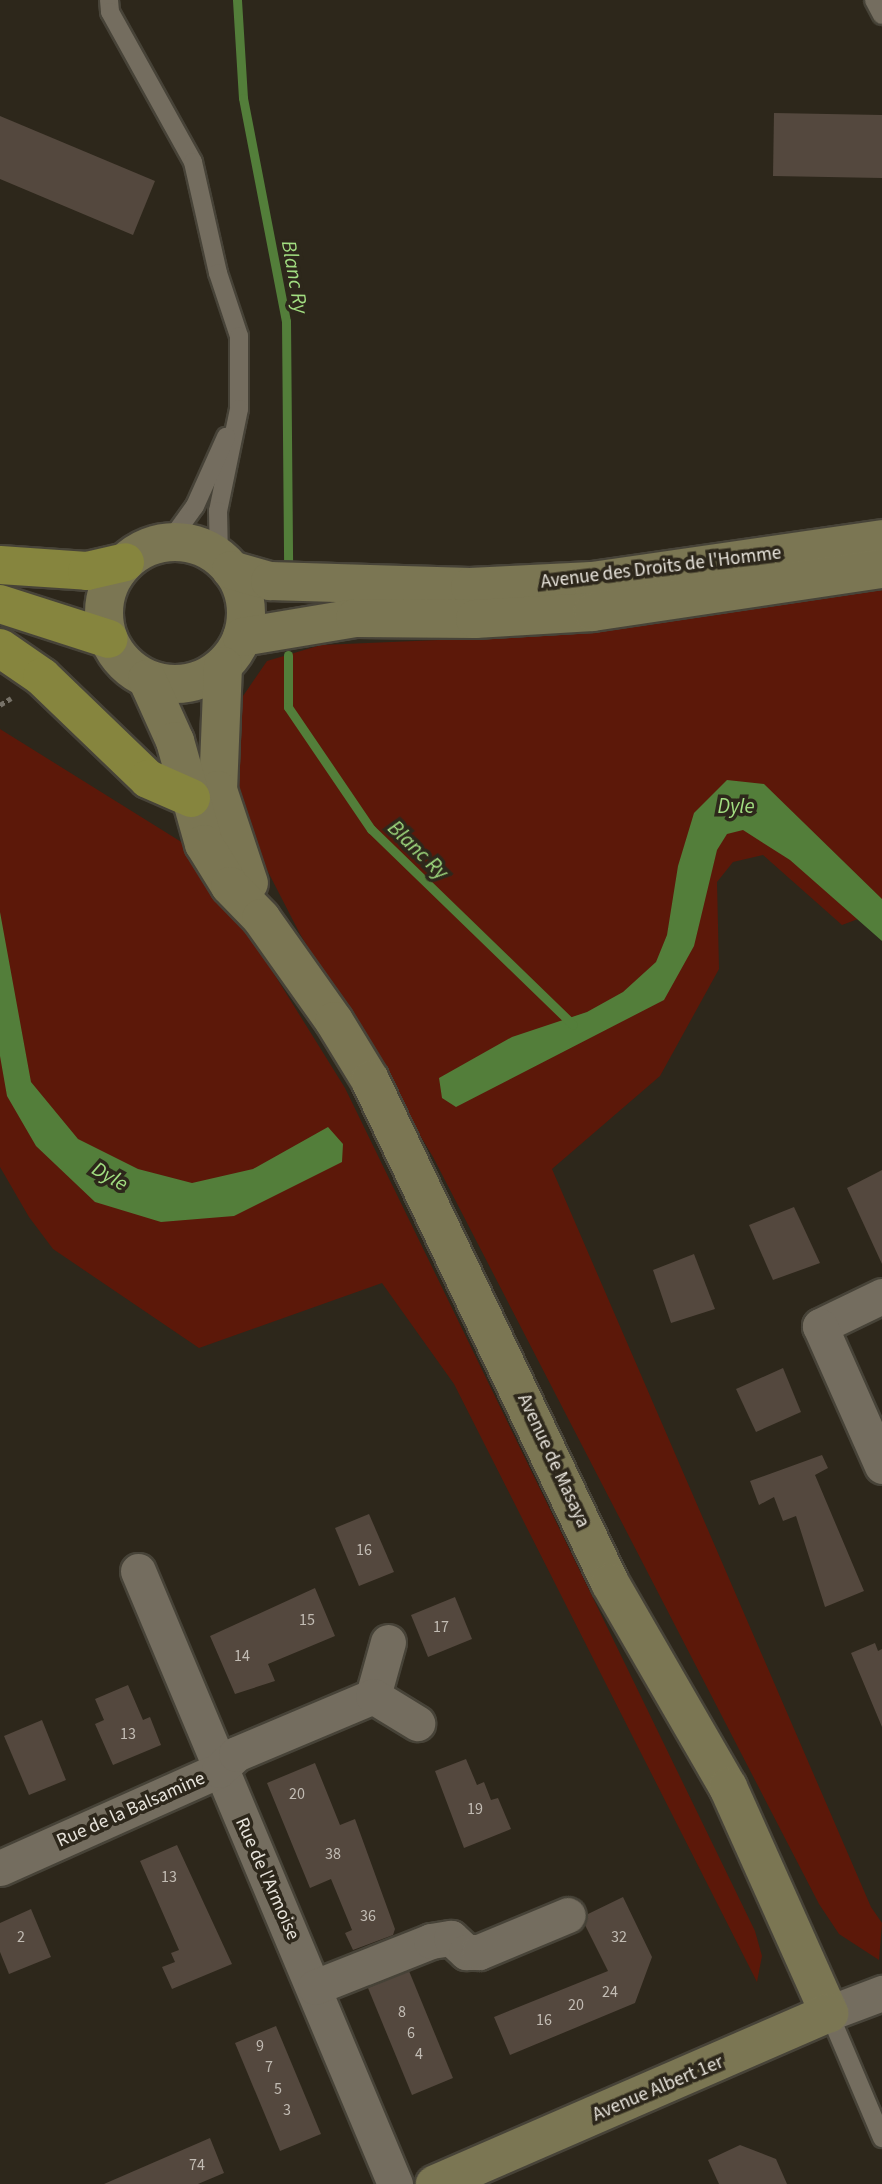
<!DOCTYPE html>
<style>
body{margin:0}
#map{position:relative;width:882px;height:2184px;overflow:hidden;background:#2d271b;font-family:"Source Sans 3",sans-serif}
div>[style]{position:absolute}
[style*='--x']{left:calc(var(--x)*1px);top:calc(var(--y)*1px);width:calc(var(--w)*1px);rotate:calc(var(--a)*1deg)}
.green>*{inset:0;background:#5c1809}
.water>*{inset:0;background:#537e3a}
.stream>*{height:9px;margin:-4.5px;padding:0 4.5px;transform-origin:4.5px;border-radius:4.5px;background:#537e3a}
.building>*{inset:0;background:#54483e}
.path>*{height:4.5px;margin-top:-2.25px;transform-origin:0;background:repeating-linear-gradient(90deg,#767167 0 5px,transparent 0 8.5px)}
.roads{filter:drop-shadow(2px 0 #474338) drop-shadow(-2px 0 #474338) drop-shadow(0 2px #474338) drop-shadow(0 -2px #474338)}
.service>*{height:18px;margin:-9px;padding:0 9px;transform-origin:9px;border-radius:9px;background:#746d5f}
.minor>*{height:35px;margin:-17.5px;padding:0 17.5px;transform-origin:17.5px;border-radius:17.5px;background:#746d5f}
.secondary>*{height:38px;margin:-19px;padding:0 19px;transform-origin:19px;border-radius:19px;background:#7b7653}
.secondary>.ring{margin:-19px;padding:0;box-sizing:content-box;background:none;border:38px solid #7b7653;border-radius:50%}
.trunk>*{height:38px;margin:-19px;padding:0 19px;transform-origin:19px;border-radius:19px;background:#86853e}
span{translate:-50% -50%;white-space:nowrap;text-align:center;line-height:1.15;-webkit-text-stroke:7px #2d271b;paint-order:stroke}
.number-label{font-size:16px;color:#c2bcb4}
.number-label span{-webkit-text-stroke-width:0}
.street-label{font-size:19px;color:#e7e3db}
.water-label{font-size:21px;color:#a2de81;font-style:italic}
</style>
<div id="map">
<div class="green">
<i style="clip-path:polygon(882px 585px,882px 910px,842px 925px,763px 855px,733px 862px,717px 882px,719px 969px,660px 1076px,552px 1169px,871px 1907px,882px 1923px,879px 1960px,839px 1934px,819px 1904px,433px 1157px,300px 934px,264px 864px,239px 795px,233px 741px,241px 699px,267px 661px,321px 645px,485px 638px)"></i>
<i style="clip-path:polygon(0 729px,183px 843px,266px 961px,345px 1088px,755px 1931px,762px 1956px,757px 1982px,454px 1384px,382px 1283px,199px 1348px,53px 1249px,29px 1217px,0 1167px)"></i>
</div>
<div class="water">
<i style="clip-path:polygon(727px 780px,764px 784px,882px 899px,882px 941px,790px 860px,743px 830px,727px 834px,717px 850px,694px 946px,664px 1000px,456px 1107px,442px 1098px,439px 1078px,512px 1037px,587px 1012px,623px 992px,656px 962px,667px 935px,678px 866px,694px 813px)"></i>
<i style="clip-path:polygon(0 912px,31px 1082px,78px 1139px,138px 1169px,192px 1183px,253px 1169px,328px 1127px,343px 1144px,342px 1162px,234px 1216px,161px 1222px,95px 1202px,36px 1146px,7px 1096px,0 1056px)"></i>
</div>
<div class="stream">
<i style="--x:237;--y:0;--w:98;--a:86.5"></i>
<i style="--x:243;--y:98;--w:227;--a:79.1"></i>
<i style="--x:286;--y:321;--w:242;--a:89.5"></i>
<i style="--x:288;--y:655;--w:52;--a:90"></i>
<i style="--x:288;--y:707;--w:148;--a:55.8"></i>
<i style="--x:371;--y:829;--w:281;--a:44.1"></i>
</div>
<div class="building">
<i style="clip-path:polygon(774px 113px,882px 115px,882px 178px,773px 176px)"></i>
<i style="clip-path:polygon(0 116px,155px 181px,133px 235px,0 179px)"></i>
<i style="clip-path:polygon(882px 1170px,882px 1264px,847px 1188px)"></i>
<i style="clip-path:polygon(794px 1207px,820px 1263px,773px 1280px,749px 1225px)"></i>
<i style="clip-path:polygon(694px 1254px,715px 1309px,671px 1323px,653px 1270px)"></i>
<i style="clip-path:polygon(783px 1368px,801px 1412px,756px 1432px,736px 1389px)"></i>
<i style="clip-path:polygon(822px 1455px,828px 1468px,815px 1475px,864px 1591px,825px 1607px,796px 1516px,783px 1521px,774px 1497px,759px 1505px,750px 1481px)"></i>
<i style="clip-path:polygon(369px 1514px,394px 1572px,359px 1586px,335px 1528px)"></i>
<i style="clip-path:polygon(315px 1588px,335px 1636px,268px 1664px,275px 1681px,235px 1694px,210px 1636px)"></i>
<i style="clip-path:polygon(455px 1597px,472px 1639px,428px 1657px,411px 1615px)"></i>
<i style="clip-path:polygon(875px 1643px,878px 1651px,882px 1649px,882px 1727px,851px 1653px)"></i>
<i style="clip-path:polygon(128px 1685px,143px 1720px,150px 1717px,161px 1745px,113px 1765px,95px 1724px,104px 1720px,95px 1699px)"></i>
<i style="clip-path:polygon(42px 1720px,66px 1780px,29px 1795px,4px 1736px)"></i>
<i style="clip-path:polygon(466px 1759px,477px 1785px,484px 1782px,491px 1800px,498px 1798px,511px 1829px,464px 1848px,435px 1771px)"></i>
<i style="clip-path:polygon(315px 1763px,340px 1825px,355px 1819px,395px 1929px,393px 1935px,353px 1950px,345px 1933px,352px 1930px,331px 1879px,310px 1888px,267px 1783px)"></i>
<i style="clip-path:polygon(177px 1845px,232px 1964px,172px 1989px,162px 1967px,175px 1962px,171px 1953px,179px 1950px,140px 1861px)"></i>
<i style="clip-path:polygon(623px 1897px,652px 1957px,635px 2003px,510px 2055px,494px 2017px,608px 1971px,585px 1925px,588px 1914px)"></i>
<i style="clip-path:polygon(31px 1909px,51px 1957px,9px 1974px,0 1952px,0 1923px)"></i>
<i style="clip-path:polygon(409px 1971px,453px 2078px,412px 2095px,368px 1988px)"></i>
<i style="clip-path:polygon(276px 2026px,321px 2134px,280px 2151px,235px 2043px)"></i>
<i style="clip-path:polygon(210px 2138px,224px 2173px,198px 2184px,104px 2184px)"></i>
<i style="clip-path:polygon(740px 2145px,776px 2159px,787px 2184px,719px 2184px,708px 2160px)"></i>
</div>
<div class="path">
<i style="--x:0;--y:705;--w:13;--a:-32"></i>
</div>
<div class="roads">
<div class="service">
<i style="--x:109;--y:0;--w:12;--a:85"></i>
<i style="--x:110;--y:12;--w:171;--a:61"></i>
<i style="--x:193;--y:162;--w:114;--a:77.3"></i>
<i style="--x:218;--y:273;--w:66;--a:71.6"></i>
<i style="--x:239;--y:336;--w:73;--a:90"></i>
<i style="--x:239;--y:409;--w:104;--a:101.6"></i>
<i style="--x:218;--y:511;--w:46;--a:88.8"></i>
<i style="--x:874;--y:0;--w:17;--a:62"></i>
<i style="--x:169;--y:542;--w:44;--a:-54.2"></i>
<i style="--x:195;--y:506;--w:76;--a:-65.8"></i>
<i style="--x:829;--y:2013;--w:136;--a:67"></i>
</div>
<div class="minor">
<i style="--x:882;--y:1296;--w:69;--a:154.2"></i>
<i style="--x:820;--y:1326;--w:153;--a:66.1"></i>
<i style="--x:138;--y:1571;--w:665;--a:67.25"></i>
<i style="--x:373;--y:1696;--w:56;--a:-74.5"></i>
<i style="--x:0;--y:1868;--w:240;--a:-24.1"></i>
<i style="--x:219;--y:1770;--w:23;--a:-43"></i>
<i style="--x:236;--y:1754;--w:149;--a:-22.9"></i>
<i style="--x:373;--y:1696;--w:52;--a:31.5"></i>
<i style="--x:315;--y:1987;--w:125;--a:-21.6"></i>
<i style="--x:431;--y:1941;--w:20;--a:-9"></i>
<i style="--x:451;--y:1938;--w:21;--a:43"></i>
<i style="--x:466;--y:1952;--w:13;--a:0"></i>
<i style="--x:479;--y:1952;--w:96;--a:-22.6"></i>
<i style="--x:829;--y:2013;--w:57;--a:-20.7"></i>
</div>
<div class="secondary">
<i class="ring" style="left:104px;top:542px;width:104px;height:104px"></i>
<i style="--x:231;--y:570;--w:41;--a:15.8"></i>
<i style="--x:270;--y:581;--w:200;--a:1.7"></i>
<i style="--x:470;--y:587;--w:122;--a:-2.8"></i>
<i style="--x:592;--y:581;--w:293;--a:-8.2"></i>
<i style="--x:242;--y:637;--w:115;--a:-9.5"></i>
<i style="--x:355;--y:618;--w:120;--a:0.5"></i>
<i style="--x:475;--y:619;--w:118;--a:-3.4"></i>
<i style="--x:593;--y:612;--w:292;--a:-8.5"></i>
<i style="--x:223;--y:666;--w:124;--a:92.3"></i>
<i style="--x:218;--y:790;--w:98;--a:71.6"></i>
<i style="--x:147;--y:679;--w:68;--a:65.7"></i>
<i style="--x:175;--y:741;--w:107;--a:74.3"></i>
<i style="--x:204;--y:844;--w:49;--a:58.2"></i>
<i style="--x:230;--y:886;--w:45;--a:45.9"></i>
<i style="--x:261;--y:918;--w:126;--a:54.7"></i>
<i style="--x:334;--y:1021;--w:69;--a:58.6"></i>
<i style="--x:370;--y:1080;--w:557;--a:64.49"></i>
<i style="--x:610;--y:1583;--w:236;--a:60"></i>
<i style="--x:728;--y:1787;--w:248;--a:65.9"></i>
<i style="--x:829;--y:2013;--w:430;--a:156.5"></i>
</div>
<div class="trunk">
<i style="--x:0;--y:565;--w:87;--a:3.9"></i>
<i style="--x:87;--y:571;--w:39;--a:-13"></i>
<i style="--x:0;--y:604;--w:114;--a:17.8"></i>
<i style="--x:0;--y:648;--w:51;--a:34.6"></i>
<i style="--x:42;--y:677;--w:147;--a:43.9"></i>
<i style="--x:148;--y:779;--w:47;--a:23.8"></i>
</div>
</div>
<div class="number-label">
<span style="left:364px;top:1550px">16</span>
<span style="left:307px;top:1620px">15</span>
<span style="left:441px;top:1627px">17</span>
<span style="left:242px;top:1656px">14</span>
<span style="left:128px;top:1734px">13</span>
<span style="left:297px;top:1794px">20</span>
<span style="left:475px;top:1809px">19</span>
<span style="left:333px;top:1854px">38</span>
<span style="left:169px;top:1877px">13</span>
<span style="left:368px;top:1916px">36</span>
<span style="left:21px;top:1937px">2</span>
<span style="left:619px;top:1937px">32</span>
<span style="left:610px;top:1992px">24</span>
<span style="left:576px;top:2005px">20</span>
<span style="left:402px;top:2012px">8</span>
<span style="left:544px;top:2020px">16</span>
<span style="left:411px;top:2033px">6</span>
<span style="left:260px;top:2046px">9</span>
<span style="left:419px;top:2054px">4</span>
<span style="left:269px;top:2067px">7</span>
<span style="left:278px;top:2089px">5</span>
<span style="left:287px;top:2110px">3</span>
<span style="left:197px;top:2165px">74</span>
</div>
<div class="street-label">
<span style="left:661px;top:568px;rotate:-7deg">Avenue des Droits de l'Homme</span>
<span style="left:553px;top:1461px;rotate:65deg">Avenue de Masaya</span>
<span style="left:131px;top:1810px;rotate:-24deg">Rue de la Balsamine</span>
<span style="left:267px;top:1879px;rotate:66deg">Rue de l'Armoise</span>
<span style="left:658px;top:2089px;rotate:-23deg">Avenue Albert 1er</span>
</div>
<div class="water-label">
<span style="left:295px;top:277px;rotate:80deg">Blanc Ry</span>
<span style="left:736px;top:806px">Dyle</span>
<span style="left:418px;top:850px;rotate:44deg">Blanc Ry</span>
<span style="left:110px;top:1176px;rotate:30deg">Dyle</span>
</div>
</div>
